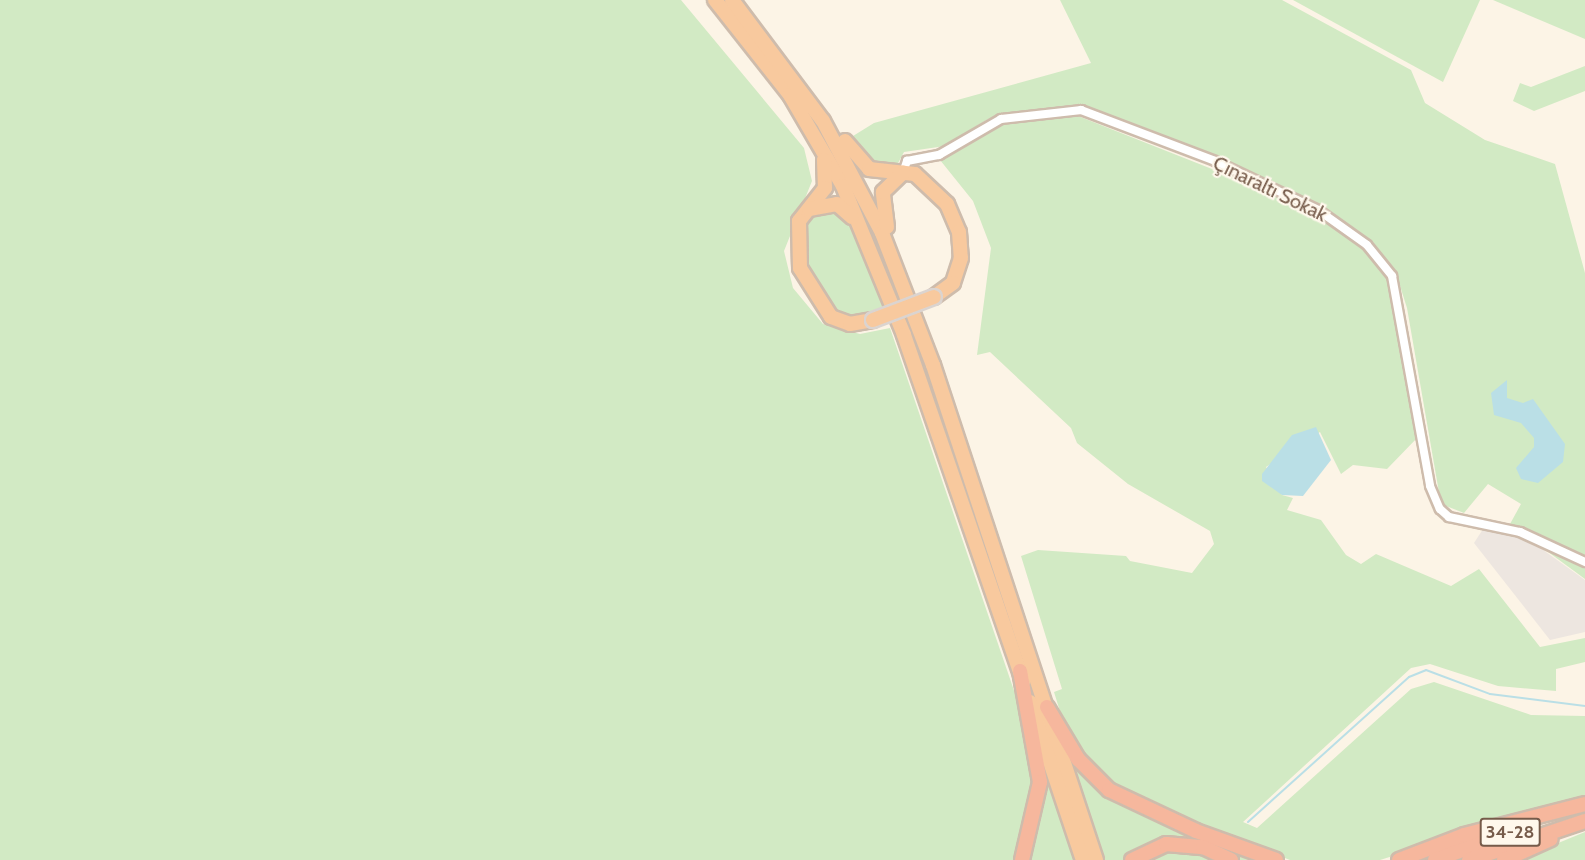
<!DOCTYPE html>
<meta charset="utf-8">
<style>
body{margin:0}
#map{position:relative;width:1585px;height:860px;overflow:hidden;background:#fcf4e6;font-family:Cabin,sans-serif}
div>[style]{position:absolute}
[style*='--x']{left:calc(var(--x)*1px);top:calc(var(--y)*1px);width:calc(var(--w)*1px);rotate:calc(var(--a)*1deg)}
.industrial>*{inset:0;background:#ede6e0}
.green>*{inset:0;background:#d2eac4}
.water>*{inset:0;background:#badfe6}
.stream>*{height:2px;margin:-1px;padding:0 1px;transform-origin:1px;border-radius:1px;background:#badfe6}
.roads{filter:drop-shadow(2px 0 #cebcac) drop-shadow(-2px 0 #cebcac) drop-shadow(0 2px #cebcac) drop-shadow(0 -2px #cebcac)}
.minor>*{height:8px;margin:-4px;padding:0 4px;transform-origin:4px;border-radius:4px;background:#fff}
.trunk>*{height:14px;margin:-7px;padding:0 7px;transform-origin:7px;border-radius:7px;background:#f8c99e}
.motorway>*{height:14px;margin:-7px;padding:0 7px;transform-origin:7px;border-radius:7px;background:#f6b79d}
.bridges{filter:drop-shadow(2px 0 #dbd4d0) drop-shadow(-2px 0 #dbd4d0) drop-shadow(0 2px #dbd4d0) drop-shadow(0 -2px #dbd4d0)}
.trunk-bridge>*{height:14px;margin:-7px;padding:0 7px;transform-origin:7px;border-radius:7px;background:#f8c99e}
span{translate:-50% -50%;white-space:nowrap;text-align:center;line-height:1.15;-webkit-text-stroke:4.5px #fff8ec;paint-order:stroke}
.shield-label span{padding:2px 4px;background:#fff8ec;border:2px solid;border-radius:4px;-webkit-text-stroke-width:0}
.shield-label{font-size:18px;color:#765b4a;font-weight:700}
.street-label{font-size:20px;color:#765b4a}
</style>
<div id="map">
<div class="industrial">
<i style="clip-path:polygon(1485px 526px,1525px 537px,1585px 580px,1585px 632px,1550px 640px,1474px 543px)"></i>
</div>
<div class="green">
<i style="clip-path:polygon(0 0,681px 0,804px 148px,812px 181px,784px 251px,793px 288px,823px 324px,860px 334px,890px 328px,1022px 714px,1036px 776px,1018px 860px,0 860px)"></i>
<i style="clip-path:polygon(1060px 0,1282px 0,1411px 70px,1425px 103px,1485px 140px,1555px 164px,1585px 273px,1585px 579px,1510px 524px,1521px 504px,1488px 484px,1464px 513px,1441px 504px,1407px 308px,1395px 270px,1319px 206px,1216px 157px,1074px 105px,988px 119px,945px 146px,904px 152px,897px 165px,876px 166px,865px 159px,853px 136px,874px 123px,1091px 63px)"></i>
<i style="clip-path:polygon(1293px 0,1480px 0,1443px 82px)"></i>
<i style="clip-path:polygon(1493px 0,1585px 0,1585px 39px)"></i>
<i style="clip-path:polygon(1585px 66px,1585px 91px,1534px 111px,1513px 101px,1520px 83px,1531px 87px)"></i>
<i style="clip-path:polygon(1073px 114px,1293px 201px,1366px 249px,1388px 274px,1419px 436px,1387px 469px,1353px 465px,1341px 474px,1320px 432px,1266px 467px,1282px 495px,1293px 498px,1287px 510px,1321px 520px,1346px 555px,1361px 564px,1376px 554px,1451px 586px,1479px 569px,1540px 647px,1585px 638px,1585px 662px,1556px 669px,1556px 691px,1498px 686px,1430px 664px,1411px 668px,1243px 822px,1257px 828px,1411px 689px,1434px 682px,1531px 715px,1585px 716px,1585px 796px,1380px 860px,1290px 860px,1135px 799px,1094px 773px,1067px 734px,1054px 692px,1062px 689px,1021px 556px,1038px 550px,1126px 556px,1130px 561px,1192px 573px,1214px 544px,1210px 531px,1128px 484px,1077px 443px,1071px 428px,990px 352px,977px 355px,991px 248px,973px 201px,940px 160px,1003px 123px)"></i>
<i style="clip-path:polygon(834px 208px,852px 226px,886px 308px,866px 318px,833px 311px,807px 273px,806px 221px)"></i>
<i style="clip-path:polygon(1069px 757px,1109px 794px,1265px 860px,1239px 860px,1216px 845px,1169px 838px,1143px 845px,1124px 860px,1103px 860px)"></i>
<i style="clip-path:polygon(1043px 779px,1049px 779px,1076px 860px,1026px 860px,1042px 808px)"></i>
<i style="clip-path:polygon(1585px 832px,1585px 860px,1521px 860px,1546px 848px)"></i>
<i style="clip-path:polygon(1168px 851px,1196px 853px,1217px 860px,1139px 860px)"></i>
</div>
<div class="water">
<i style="clip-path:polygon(1507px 380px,1507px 398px,1523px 403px,1533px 399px,1565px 444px,1563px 462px,1538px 483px,1521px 479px,1516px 468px,1534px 447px,1534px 438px,1521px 423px,1494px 415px,1491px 393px)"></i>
<i style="clip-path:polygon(1316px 427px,1331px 460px,1303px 496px,1282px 495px,1262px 481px,1262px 474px,1292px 435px)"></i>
</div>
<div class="stream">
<i style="--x:1248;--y:822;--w:217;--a:-42"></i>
<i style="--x:1409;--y:677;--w:18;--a:-22"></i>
<i style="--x:1426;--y:670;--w:68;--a:20.6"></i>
<i style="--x:1490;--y:694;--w:96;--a:7.2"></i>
</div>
<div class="roads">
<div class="minor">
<i style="--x:903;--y:173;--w:13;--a:-72"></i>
<i style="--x:907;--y:161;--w:33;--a:-11"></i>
<i style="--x:939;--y:155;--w:72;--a:-30.1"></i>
<i style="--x:1001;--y:119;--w:81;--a:-6.4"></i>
<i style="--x:1081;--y:110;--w:143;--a:20.8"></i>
<i style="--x:1215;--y:161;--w:114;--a:25.4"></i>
<i style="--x:1318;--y:210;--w:60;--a:35.5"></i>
<i style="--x:1367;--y:245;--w:40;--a:51"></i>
<i style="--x:1392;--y:276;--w:213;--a:79.7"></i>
<i style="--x:1430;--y:486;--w:25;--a:67"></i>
<i style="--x:1440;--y:509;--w:12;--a:42"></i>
<i style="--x:1449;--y:517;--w:73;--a:11.9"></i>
<i style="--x:1520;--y:532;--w:72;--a:24.8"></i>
</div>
<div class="trunk">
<i style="--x:715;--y:0;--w:121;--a:51.7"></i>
<i style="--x:790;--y:95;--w:105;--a:59.8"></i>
<i style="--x:843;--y:186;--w:161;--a:67.7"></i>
<i style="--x:904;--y:335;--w:366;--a:71"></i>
<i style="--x:732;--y:0;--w:151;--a:53.1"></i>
<i style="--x:823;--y:121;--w:127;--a:62.2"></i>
<i style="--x:882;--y:233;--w:142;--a:68.9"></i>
<i style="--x:933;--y:365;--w:521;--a:71.77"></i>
<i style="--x:845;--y:141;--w:37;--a:49"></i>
<i style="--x:869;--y:169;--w:46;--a:6.2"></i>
<i style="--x:915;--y:174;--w:44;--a:43.2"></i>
<i style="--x:947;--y:204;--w:30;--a:67"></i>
<i style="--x:959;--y:232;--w:26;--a:86"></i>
<i style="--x:961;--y:258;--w:26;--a:108"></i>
<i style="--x:953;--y:283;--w:24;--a:144"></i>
<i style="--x:824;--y:160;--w:28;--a:88"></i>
<i style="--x:825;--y:188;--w:42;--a:128.2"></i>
<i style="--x:799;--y:221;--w:47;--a:88.8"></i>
<i style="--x:800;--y:268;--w:58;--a:57.7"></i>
<i style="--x:831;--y:317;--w:20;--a:20"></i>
<i style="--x:850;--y:324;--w:23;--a:-10"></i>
<i style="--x:809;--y:209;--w:28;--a:-10"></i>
<i style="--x:837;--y:204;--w:20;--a:41"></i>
<i style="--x:887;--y:227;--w:35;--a:-97"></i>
<i style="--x:883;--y:192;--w:28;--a:-44"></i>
<i style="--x:1030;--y:702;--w:167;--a:71.5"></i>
</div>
<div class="motorway">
<i style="--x:1020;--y:671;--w:113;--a:79.8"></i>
<i style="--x:1040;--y:782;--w:80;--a:103"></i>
<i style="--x:1047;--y:707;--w:61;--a:59.2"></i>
<i style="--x:1078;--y:759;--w:44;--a:45"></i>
<i style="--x:1109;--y:790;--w:96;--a:25.2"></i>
<i style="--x:1196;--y:831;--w:85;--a:19.9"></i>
<i style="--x:1132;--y:860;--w:38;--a:-25"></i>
<i style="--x:1166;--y:844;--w:37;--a:5"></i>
<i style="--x:1203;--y:847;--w:31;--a:25"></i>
<i style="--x:1399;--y:860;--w:70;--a:-21"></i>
<i style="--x:1464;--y:835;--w:125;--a:-14.4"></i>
<i style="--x:1435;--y:860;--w:100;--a:-19.9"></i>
<i style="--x:1469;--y:860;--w:122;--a:-18.6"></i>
<i style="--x:1504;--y:860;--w:51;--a:-24.1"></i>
</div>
</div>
<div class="bridges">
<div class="trunk-bridge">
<i style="--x:873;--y:320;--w:65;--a:-20.7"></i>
</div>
</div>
<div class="shield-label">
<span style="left:1510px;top:832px">34-28</span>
</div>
<div class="street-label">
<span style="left:1270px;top:189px;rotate:26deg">Çınaraltı Sokak</span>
</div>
</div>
